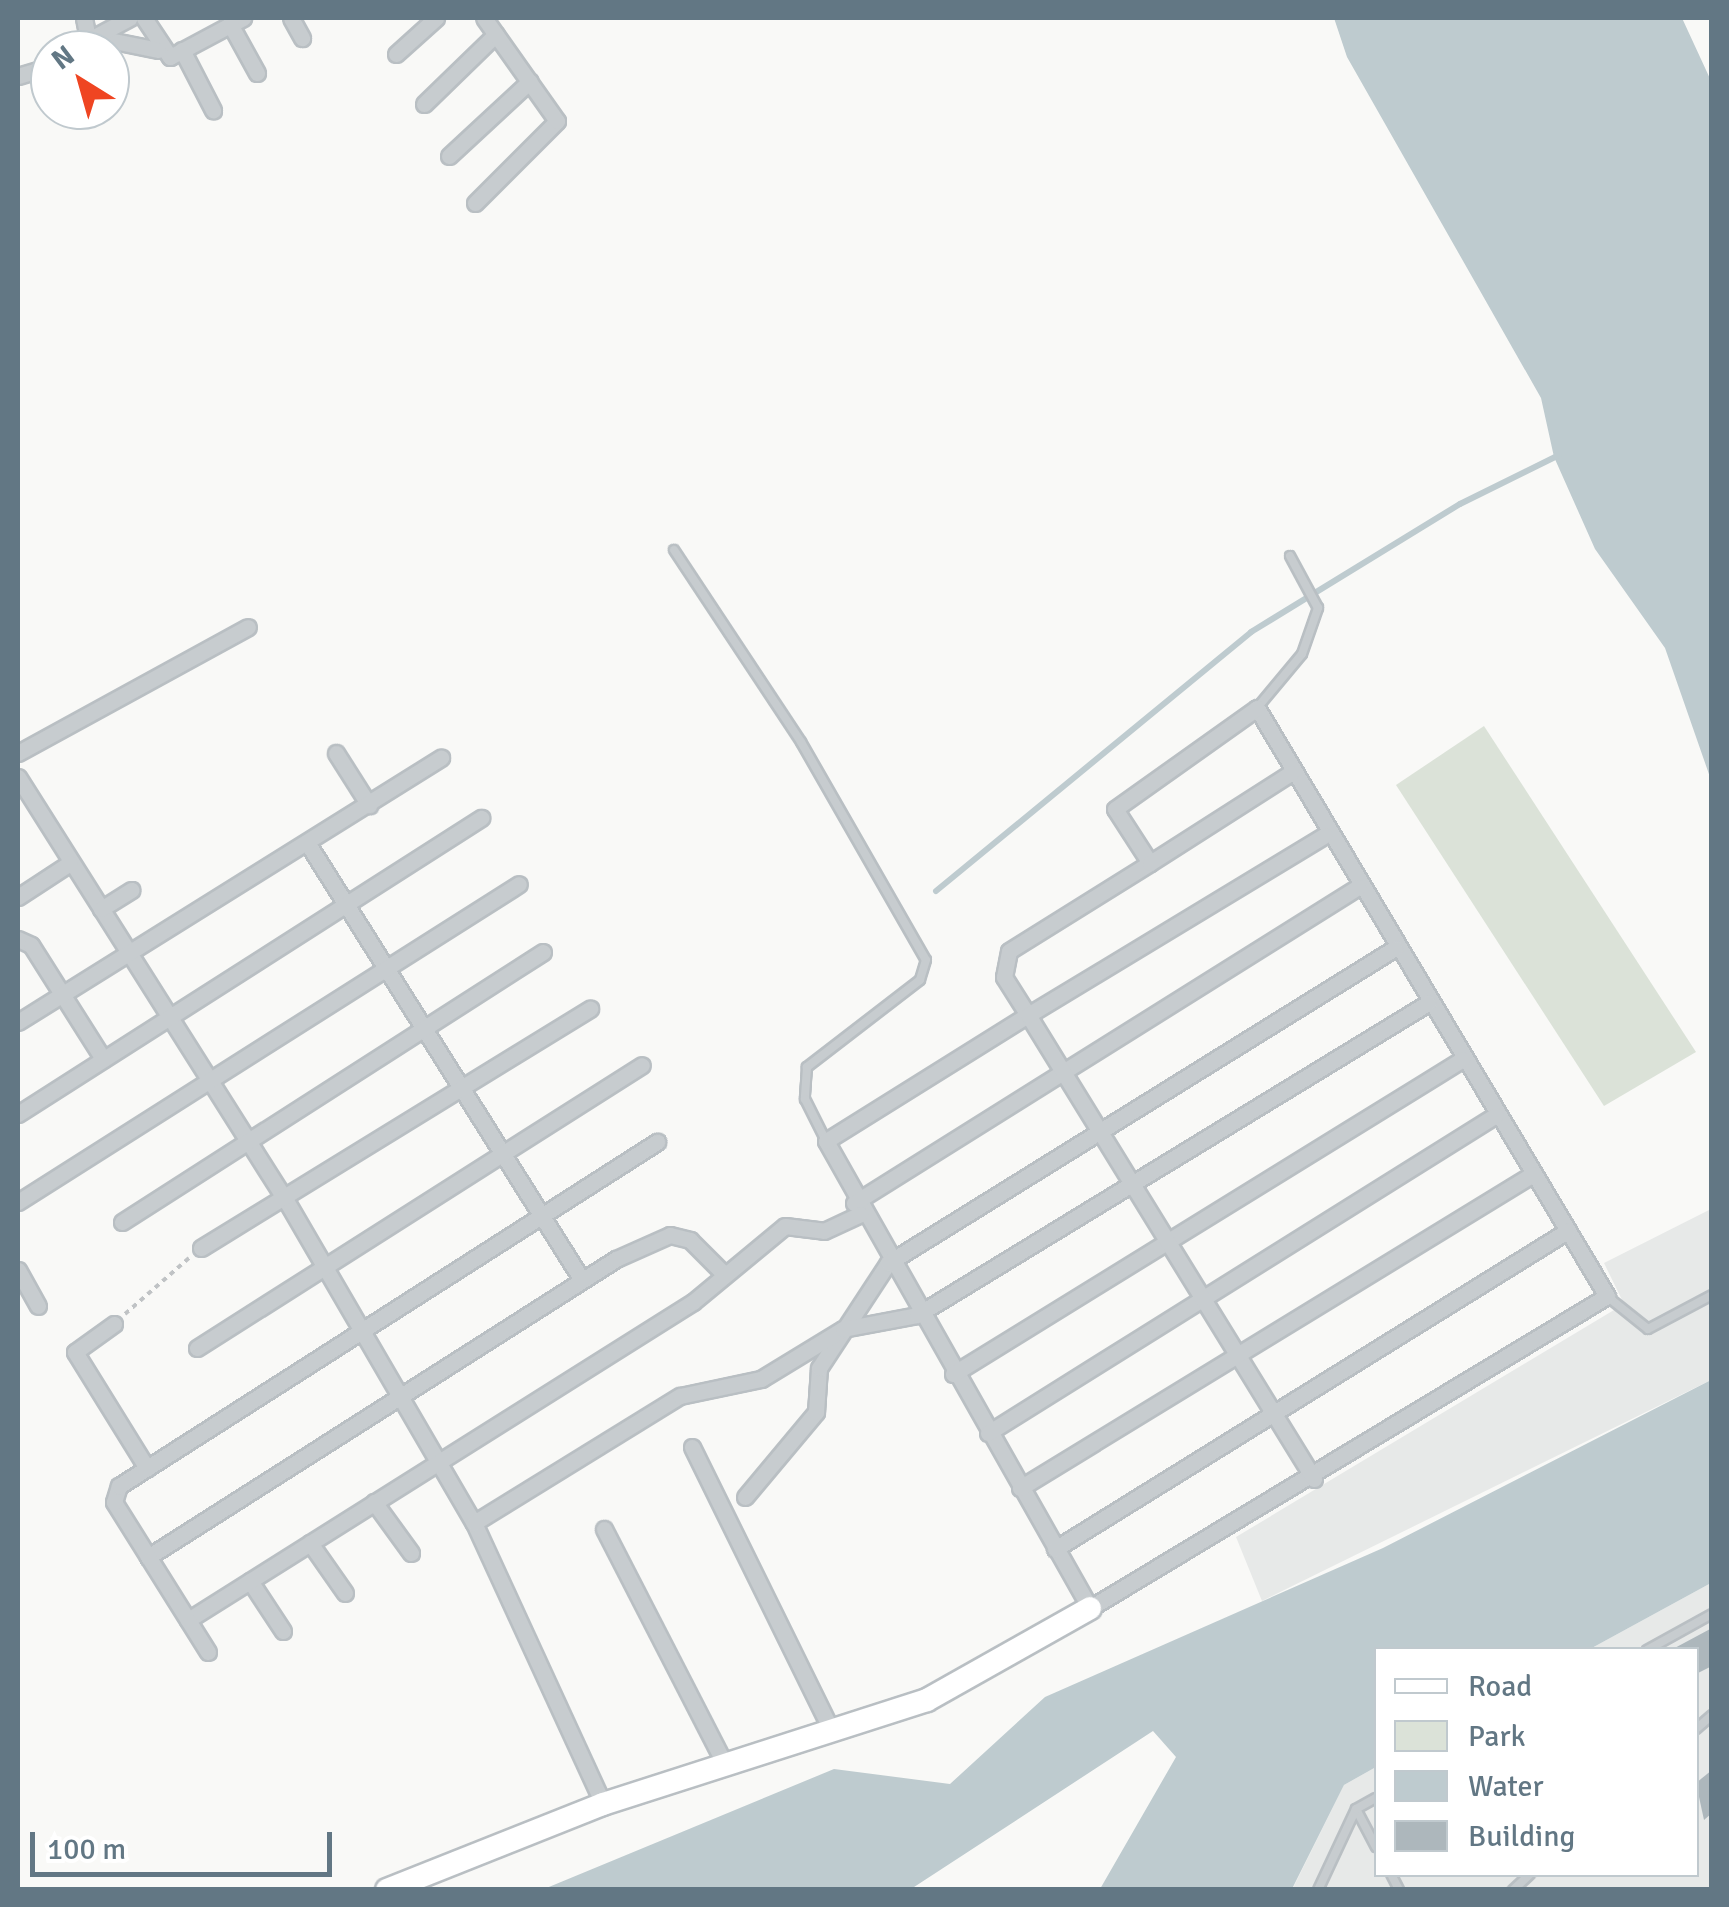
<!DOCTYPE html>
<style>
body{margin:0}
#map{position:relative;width:1729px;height:1907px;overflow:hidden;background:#f9f9f7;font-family:Signika,sans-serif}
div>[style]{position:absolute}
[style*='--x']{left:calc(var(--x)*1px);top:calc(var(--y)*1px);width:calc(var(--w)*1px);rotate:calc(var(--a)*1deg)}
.built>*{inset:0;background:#e7e9e8}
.green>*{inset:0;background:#dbe2d8}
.water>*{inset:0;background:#becbcf}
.stream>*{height:6px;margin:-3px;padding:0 3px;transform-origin:3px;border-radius:3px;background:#becbcf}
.building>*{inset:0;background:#adb7bc}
.path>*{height:4px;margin-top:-2px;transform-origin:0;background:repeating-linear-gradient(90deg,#c0c3c5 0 5px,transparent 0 10px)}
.roads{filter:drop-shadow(2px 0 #b9bfc3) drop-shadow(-2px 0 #b9bfc3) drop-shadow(0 2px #b9bfc3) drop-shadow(0 -2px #b9bfc3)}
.lane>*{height:8px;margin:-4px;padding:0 4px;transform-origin:4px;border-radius:4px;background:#c7cccf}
.street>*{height:15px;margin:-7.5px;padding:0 7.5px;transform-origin:7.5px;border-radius:7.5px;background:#c7cccf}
.secondary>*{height:22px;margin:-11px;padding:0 11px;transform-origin:11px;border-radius:11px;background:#fff}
span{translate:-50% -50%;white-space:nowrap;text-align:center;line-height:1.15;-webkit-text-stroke:10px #fff;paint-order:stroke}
.frame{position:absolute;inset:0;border:20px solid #627784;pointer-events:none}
.legend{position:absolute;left:1374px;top:1647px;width:325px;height:230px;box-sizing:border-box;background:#fff;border:2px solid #c0c9ce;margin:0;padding:12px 18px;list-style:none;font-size:30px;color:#627784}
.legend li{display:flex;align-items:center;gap:20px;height:50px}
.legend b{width:50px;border:2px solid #c0c9ce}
.north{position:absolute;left:30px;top:30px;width:100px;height:100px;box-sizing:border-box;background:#fff;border:2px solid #c0c9ce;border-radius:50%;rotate:323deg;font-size:28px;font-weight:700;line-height:40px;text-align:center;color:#627784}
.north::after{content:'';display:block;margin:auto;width:35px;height:45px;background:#ef4522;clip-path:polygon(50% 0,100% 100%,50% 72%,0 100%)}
.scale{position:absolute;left:30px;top:1832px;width:302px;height:45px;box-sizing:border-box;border:5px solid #627784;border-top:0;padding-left:12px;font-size:30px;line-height:35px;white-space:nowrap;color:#627784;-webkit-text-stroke:8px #fff;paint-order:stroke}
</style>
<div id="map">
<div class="built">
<i style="clip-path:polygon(1711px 1209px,1711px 1380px,1262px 1601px,1236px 1537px,1624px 1304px,1604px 1263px)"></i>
<i style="clip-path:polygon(1711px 1583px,1711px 1889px,1292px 1890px,1344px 1785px,1376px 1767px,1376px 1874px,1696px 1874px,1696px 1650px,1590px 1649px)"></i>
</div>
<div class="green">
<i style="clip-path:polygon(1484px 726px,1696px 1052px,1604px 1106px,1396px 785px)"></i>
</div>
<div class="water">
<i style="clip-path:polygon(1334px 18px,1682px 18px,1712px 83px,1711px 780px,1665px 648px,1595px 549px,1554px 457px,1541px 398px,1347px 57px)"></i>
<i style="clip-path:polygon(1711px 1380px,1711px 1583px,1590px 1649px,1376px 1650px,1376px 1767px,1344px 1785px,1292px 1889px,1100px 1889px,1176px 1757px,1153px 1731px,911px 1889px,544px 1889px,834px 1769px,950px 1784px,1045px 1697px,1383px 1548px)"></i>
</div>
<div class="stream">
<i style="--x:936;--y:891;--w:408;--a:-39.4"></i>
<i style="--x:1251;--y:632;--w:245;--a:-31.5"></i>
<i style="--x:1460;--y:504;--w:110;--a:-26.3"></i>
</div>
<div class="building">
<i style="clip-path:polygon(1712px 1628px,1712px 1666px,1696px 1674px,1696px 1650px,1671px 1650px)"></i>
<i style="clip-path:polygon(1712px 1770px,1712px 1813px,1704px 1820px,1696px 1783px)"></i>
</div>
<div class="path">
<i style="--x:125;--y:1314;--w:85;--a:-41.2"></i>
</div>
<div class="roads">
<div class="lane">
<i style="--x:674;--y:550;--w:230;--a:56.5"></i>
<i style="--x:801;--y:742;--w:251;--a:60.2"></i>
<i style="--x:926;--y:960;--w:21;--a:107"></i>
<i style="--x:920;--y:980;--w:143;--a:142.4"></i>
<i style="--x:807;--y:1067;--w:32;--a:94"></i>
<i style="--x:805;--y:1099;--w:47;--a:63.4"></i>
<i style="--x:1257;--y:708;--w:70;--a:-50.2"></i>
<i style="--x:1302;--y:654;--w:49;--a:-70.8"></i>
<i style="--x:1318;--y:608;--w:59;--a:-118.3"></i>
<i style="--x:1608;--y:1297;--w:51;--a:38.7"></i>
<i style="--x:1648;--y:1329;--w:72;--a:-28"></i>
<i style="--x:1647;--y:1650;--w:74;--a:-29"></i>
<i style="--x:1696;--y:1729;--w:21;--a:-41"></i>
<i style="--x:1356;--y:1809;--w:43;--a:62.2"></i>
<i style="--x:1391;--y:1874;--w:18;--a:63"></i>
<i style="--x:1318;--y:1890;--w:89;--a:-64.9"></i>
<i style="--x:1356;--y:1809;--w:23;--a:-29"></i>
<i style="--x:1513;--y:1890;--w:23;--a:-43"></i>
</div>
<div class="street">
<i style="--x:84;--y:18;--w:33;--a:79"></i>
<i style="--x:144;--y:18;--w:47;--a:56.3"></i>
<i style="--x:170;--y:57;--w:83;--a:-28.1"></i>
<i style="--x:291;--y:18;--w:23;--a:61"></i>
<i style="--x:230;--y:24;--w:56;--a:61.1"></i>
<i style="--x:94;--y:37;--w:65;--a:11.5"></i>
<i style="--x:94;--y:37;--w:40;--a:-28"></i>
<i style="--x:182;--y:50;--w:68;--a:62.7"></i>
<i style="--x:396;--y:54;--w:54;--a:-42"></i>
<i style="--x:18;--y:76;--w:34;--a:-17"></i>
<i style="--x:424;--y:104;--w:100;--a:-44.2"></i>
<i style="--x:449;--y:156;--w:110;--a:-42.8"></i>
<i style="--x:475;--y:203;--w:116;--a:-45"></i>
<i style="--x:557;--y:121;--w:126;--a:-125.3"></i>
<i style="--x:1257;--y:708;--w:684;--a:59.24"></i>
<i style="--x:1607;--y:1296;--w:604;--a:148.89"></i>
<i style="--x:1090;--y:1608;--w:536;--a:-119.48"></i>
<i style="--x:826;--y:1141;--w:238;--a:-32"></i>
<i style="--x:1028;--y:1015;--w:45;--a:-122.3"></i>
<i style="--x:1004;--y:977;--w:26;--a:-79"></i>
<i style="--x:1009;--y:951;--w:166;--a:-32"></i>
<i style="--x:1150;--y:863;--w:64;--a:-122.9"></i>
<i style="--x:1115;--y:809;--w:174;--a:-35.4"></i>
<i style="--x:18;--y:753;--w:262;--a:-28.7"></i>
<i style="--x:336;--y:753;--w:62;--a:57.6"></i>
<i style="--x:18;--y:777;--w:497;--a:57.7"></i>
<i style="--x:284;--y:1197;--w:377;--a:59.8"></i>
<i style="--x:474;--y:1523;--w:309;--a:65.3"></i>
<i style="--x:308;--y:844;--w:515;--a:57.85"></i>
<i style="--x:1150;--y:863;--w:167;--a:-32.6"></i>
<i style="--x:18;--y:897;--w:62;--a:-33.2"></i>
<i style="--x:101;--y:909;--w:36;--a:-32"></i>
<i style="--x:18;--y:939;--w:14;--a:25"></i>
<i style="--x:31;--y:945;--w:135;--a:57.7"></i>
<i style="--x:18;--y:1022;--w:499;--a:-32"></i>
<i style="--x:18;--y:1114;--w:550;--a:-32.59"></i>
<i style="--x:18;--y:1202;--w:593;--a:-32.4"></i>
<i style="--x:854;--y:1203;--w:595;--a:-32.09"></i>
<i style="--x:122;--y:1222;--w:500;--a:-32.67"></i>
<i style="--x:201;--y:1248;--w:457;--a:-31.6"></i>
<i style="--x:18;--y:1270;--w:41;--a:60.9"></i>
<i style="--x:114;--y:1324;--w:48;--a:144.3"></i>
<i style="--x:75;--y:1352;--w:137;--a:58.2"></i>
<i style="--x:197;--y:1348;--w:527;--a:-32.45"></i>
<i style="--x:953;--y:1374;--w:599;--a:-31.7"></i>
<i style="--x:988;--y:1433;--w:599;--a:-32.05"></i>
<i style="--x:692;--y:1447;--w:315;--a:63.8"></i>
<i style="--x:1314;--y:1479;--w:545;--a:-121.65"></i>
<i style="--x:1028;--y:1015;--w:347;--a:-31.2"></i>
<i style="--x:1020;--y:1488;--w:601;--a:-31.47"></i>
<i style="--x:745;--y:1497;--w:111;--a:-50.1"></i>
<i style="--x:816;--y:1412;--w:44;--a:-86.1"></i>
<i style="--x:819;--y:1368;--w:126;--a:-56.7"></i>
<i style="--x:888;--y:1263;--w:597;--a:-31.85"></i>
<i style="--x:374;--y:1502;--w:63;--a:54"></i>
<i style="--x:474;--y:1523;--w:242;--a:-31.7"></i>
<i style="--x:680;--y:1396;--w:83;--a:-11.9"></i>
<i style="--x:761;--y:1379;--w:96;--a:-31.4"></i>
<i style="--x:843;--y:1329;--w:75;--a:-10.7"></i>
<i style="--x:917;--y:1315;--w:599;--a:-31.41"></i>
<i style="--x:604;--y:1529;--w:264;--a:62.8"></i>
<i style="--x:310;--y:1543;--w:61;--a:55"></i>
<i style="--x:1055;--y:1549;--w:603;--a:-31.84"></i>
<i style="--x:148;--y:1557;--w:555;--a:-32.49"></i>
<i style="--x:616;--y:1259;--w:59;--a:-24"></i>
<i style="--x:670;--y:1235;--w:21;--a:14"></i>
<i style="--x:690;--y:1240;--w:44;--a:45"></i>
<i style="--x:250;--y:1581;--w:60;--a:56.6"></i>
<i style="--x:188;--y:1620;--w:597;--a:-32.2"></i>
<i style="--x:693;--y:1302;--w:119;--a:-39.6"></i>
<i style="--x:785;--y:1226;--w:39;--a:7"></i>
<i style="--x:824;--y:1231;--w:40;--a:-25"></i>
<i style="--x:208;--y:1652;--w:177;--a:-122.1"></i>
<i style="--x:114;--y:1502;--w:17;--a:-73"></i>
<i style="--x:119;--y:1486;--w:639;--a:-32.6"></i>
</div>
<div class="secondary">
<i style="--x:387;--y:1890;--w:232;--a:-21.7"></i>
<i style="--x:603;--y:1804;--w:340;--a:-17.8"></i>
<i style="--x:927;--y:1700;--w:187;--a:-29.4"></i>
</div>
</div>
<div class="frame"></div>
<ul class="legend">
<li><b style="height:12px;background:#fff"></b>Road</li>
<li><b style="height:28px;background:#dbe2d8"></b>Park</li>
<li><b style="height:28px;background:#becbcf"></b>Water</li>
<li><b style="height:28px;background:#adb7bc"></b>Building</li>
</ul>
<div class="north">N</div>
<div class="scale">100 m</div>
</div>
